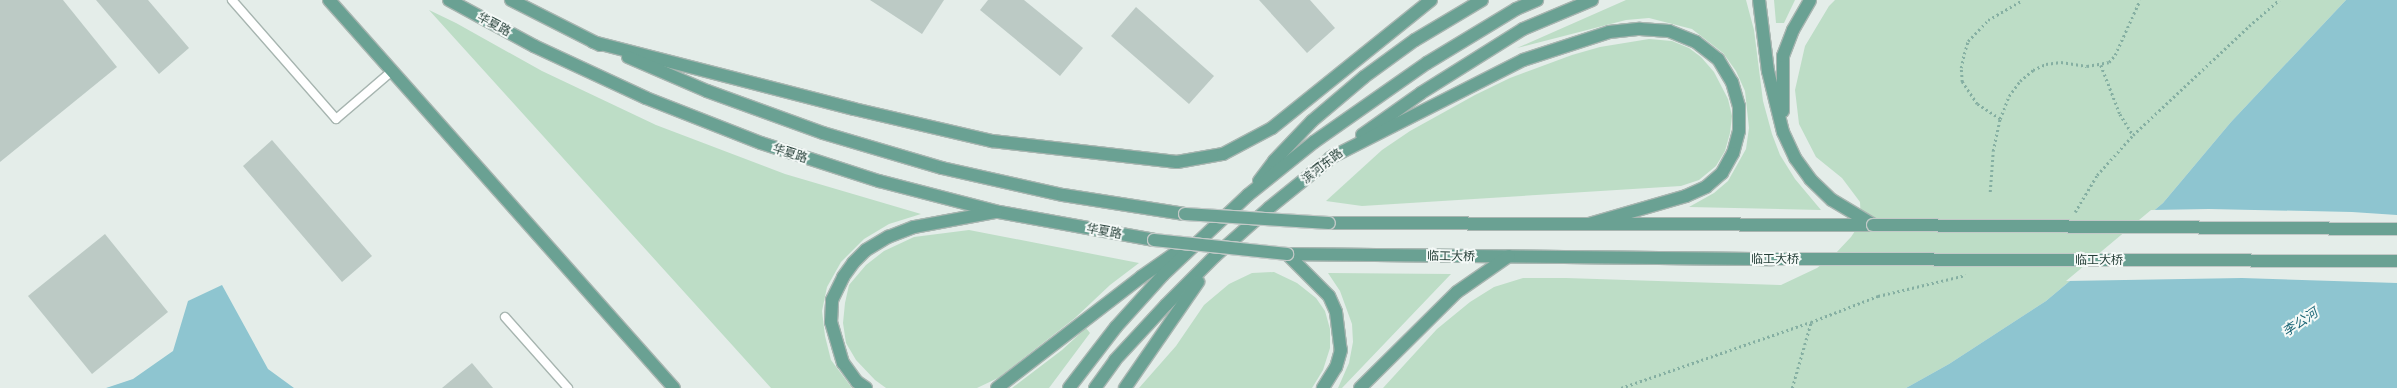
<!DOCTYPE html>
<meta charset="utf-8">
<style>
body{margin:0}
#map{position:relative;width:2397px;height:388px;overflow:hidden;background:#e4ede9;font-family:"Noto Sans","Noto Sans SC",sans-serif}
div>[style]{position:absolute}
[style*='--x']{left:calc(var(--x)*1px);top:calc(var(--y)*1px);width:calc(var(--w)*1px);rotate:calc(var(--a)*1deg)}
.green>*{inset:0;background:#bdddc6}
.water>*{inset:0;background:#8ec5d0}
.pier>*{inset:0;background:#e4ede9}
.building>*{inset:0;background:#bccac5}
.path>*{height:2.5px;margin-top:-1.25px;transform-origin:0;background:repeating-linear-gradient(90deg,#85afa2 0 2px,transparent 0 5px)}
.roads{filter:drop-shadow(1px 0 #a7b5b0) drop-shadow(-1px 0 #a7b5b0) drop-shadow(0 1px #a7b5b0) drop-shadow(0 -1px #a7b5b0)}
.service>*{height:8px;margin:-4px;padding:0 4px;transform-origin:4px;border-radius:4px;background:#fff}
.primary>*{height:12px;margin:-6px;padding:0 6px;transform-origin:6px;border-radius:6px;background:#6aa193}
.bridges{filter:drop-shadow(1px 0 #c2c9c7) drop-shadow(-1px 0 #c2c9c7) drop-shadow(0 1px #c2c9c7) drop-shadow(0 -1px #c2c9c7)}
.primary-bridge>*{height:12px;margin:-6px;padding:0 6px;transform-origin:6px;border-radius:6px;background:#6aa193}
span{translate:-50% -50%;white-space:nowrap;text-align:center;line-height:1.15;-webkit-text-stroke:4px #f4f9f7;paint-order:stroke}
.street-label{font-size:12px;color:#243e37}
.water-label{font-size:13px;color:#1f6878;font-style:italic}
</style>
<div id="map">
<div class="green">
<i style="clip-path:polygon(1626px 0,1746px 0,1754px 30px,1763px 101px,1772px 134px,1780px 155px,1795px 179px,1821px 210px,1689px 207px,1714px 193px,1728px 181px,1746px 149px,1749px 128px,1745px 91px,1736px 71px,1723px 53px,1692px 29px,1649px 18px,1626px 20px,1517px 48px)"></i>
<i style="clip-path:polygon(1774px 0,1795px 0,1784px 23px,1776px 23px)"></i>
<i style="clip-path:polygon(1835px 0,2346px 0,2231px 122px,2163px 203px,2046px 301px,1949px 364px,1906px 388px,1383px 388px,1437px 329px,1470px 302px,1494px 287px,1523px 278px,1566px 278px,1781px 285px,1817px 268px,1835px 254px,1851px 237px,1861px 222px,1860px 202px,1842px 178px,1816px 157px,1799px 124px,1795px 90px,1805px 46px,1829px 6px)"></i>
<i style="clip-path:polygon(429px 10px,456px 23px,542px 71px,656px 125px,785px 174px,921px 214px,889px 224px,864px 239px,841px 262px,827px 287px,822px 311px,825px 336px,831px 360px,852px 388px,771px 388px)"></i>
<i style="clip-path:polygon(1649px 39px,1672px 41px,1689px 48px,1701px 57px,1714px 72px,1728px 99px,1732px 116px,1730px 133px,1725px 151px,1716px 166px,1699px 180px,1681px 186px,1362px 206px,1326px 201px,1382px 150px,1410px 131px,1475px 95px,1510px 78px,1572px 55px,1600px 47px)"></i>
<i style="clip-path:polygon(969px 230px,1139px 263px,1110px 285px,1075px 318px,998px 378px,977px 388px,886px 388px,875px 380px,856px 360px,846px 343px,843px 323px,845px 303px,849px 285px,866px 265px,884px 251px,914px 237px)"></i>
<i style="clip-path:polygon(1274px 272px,1297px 283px,1316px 298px,1325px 311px,1330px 329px,1330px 348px,1323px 370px,1312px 388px,1139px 388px,1176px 346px,1204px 305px,1229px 284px,1252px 273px)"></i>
<i style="clip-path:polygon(1328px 273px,1451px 274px,1342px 388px,1338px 388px,1349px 363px,1353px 342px,1352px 324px,1340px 291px)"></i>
<i style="clip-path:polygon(1086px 328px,1090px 333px,1049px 388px,1012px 388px,1062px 350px)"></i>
</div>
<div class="water">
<i style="clip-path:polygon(2346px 0,2397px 0,2397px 388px,1906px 388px,1949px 364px,2046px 301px,2163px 203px,2231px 122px)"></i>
<i style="clip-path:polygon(222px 285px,268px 369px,294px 388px,106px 388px,133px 379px,173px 351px,188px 301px)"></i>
</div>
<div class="pier">
<i style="clip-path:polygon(2209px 209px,2352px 212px,2397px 215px,2397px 283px,2242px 278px,2066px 281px,2151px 210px)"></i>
</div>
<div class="building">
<i style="clip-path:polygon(0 0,63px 0,117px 67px,0 162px)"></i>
<i style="clip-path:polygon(96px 0,148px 0,189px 48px,159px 74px)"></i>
<i style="clip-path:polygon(870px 0,944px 0,922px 34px)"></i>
<i style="clip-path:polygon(988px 0,1024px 0,1083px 48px,1060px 76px,980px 10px)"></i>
<i style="clip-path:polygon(1259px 0,1310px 0,1335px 28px,1307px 53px)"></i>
<i style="clip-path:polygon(1136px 7px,1214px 76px,1189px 104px,1111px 36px)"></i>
<i style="clip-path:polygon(272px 140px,372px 256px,342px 282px,243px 166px)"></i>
<i style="clip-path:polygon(105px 234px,168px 312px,92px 374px,28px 296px)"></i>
<i style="clip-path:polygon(472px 363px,493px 388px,442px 388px)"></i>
</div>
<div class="path">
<i style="--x:2101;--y:65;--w:53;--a:68.8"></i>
<i style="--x:2120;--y:114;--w:25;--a:58"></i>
<i style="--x:2000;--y:119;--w:27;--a:-147"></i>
<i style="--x:1977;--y:104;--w:27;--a:-124"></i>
<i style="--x:1962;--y:82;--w:14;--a:-94"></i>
<i style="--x:1961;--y:68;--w:14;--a:-78"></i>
<i style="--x:1964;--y:54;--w:14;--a:-73"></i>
<i style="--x:1968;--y:41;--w:29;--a:-46"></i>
<i style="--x:1988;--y:20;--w:39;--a:-30"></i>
<i style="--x:1990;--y:192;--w:41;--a:-85.8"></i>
<i style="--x:1993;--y:151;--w:33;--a:-78"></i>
<i style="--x:2000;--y:119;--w:25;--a:-69"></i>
<i style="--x:2009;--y:96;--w:19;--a:-54"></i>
<i style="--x:2020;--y:81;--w:17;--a:-40"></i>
<i style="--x:2033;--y:70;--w:14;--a:-25"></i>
<i style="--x:2046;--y:64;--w:15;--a:-8"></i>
<i style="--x:2061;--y:62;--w:26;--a:9"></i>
<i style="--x:2087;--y:66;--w:22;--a:-10"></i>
<i style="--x:2109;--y:62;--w:9;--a:-49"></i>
<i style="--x:2115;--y:55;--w:60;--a:-65.6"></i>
<i style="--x:2075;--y:212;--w:43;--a:-59.3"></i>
<i style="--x:2097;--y:175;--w:54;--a:-48"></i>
<i style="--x:2133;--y:135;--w:159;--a:-43.2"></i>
<i style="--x:2249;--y:26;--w:40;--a:-41"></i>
<i style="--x:1621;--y:388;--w:201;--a:-19.2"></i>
<i style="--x:1811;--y:322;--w:72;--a:-21.2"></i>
<i style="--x:1878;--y:296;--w:90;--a:-13.4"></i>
<i style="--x:1792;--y:388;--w:69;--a:-73.9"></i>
</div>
<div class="roads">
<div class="service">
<i style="--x:232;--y:0;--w:158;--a:48.8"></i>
<i style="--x:336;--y:119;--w:74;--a:-40.6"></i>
<i style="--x:505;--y:317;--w:95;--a:48.4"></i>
</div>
<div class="primary">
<i style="--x:329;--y:0;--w:519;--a:48.36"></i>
<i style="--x:449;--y:0;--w:97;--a:28.4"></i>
<i style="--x:534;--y:46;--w:123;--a:24.9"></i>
<i style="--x:646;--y:98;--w:123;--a:21.4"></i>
<i style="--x:761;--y:143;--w:124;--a:17.9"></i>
<i style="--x:879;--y:181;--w:124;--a:14.5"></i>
<i style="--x:999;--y:212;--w:158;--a:10.2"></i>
<i style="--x:511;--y:0;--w:100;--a:26.8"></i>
<i style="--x:1759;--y:0;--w:72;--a:82.8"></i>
<i style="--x:1768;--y:71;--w:63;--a:76.2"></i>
<i style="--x:1783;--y:132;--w:29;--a:65"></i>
<i style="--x:1795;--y:158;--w:26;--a:54"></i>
<i style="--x:1810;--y:179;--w:30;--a:44"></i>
<i style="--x:1832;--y:200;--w:47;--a:31"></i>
<i style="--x:593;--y:42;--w:269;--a:14.4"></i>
<i style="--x:854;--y:109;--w:142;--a:13.1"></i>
<i style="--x:992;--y:141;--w:186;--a:6.5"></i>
<i style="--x:1177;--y:162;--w:47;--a:-9.9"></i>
<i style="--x:1223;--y:154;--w:55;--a:-28"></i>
<i style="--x:1272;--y:128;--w:204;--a:-38.8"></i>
<i style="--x:628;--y:57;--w:86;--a:23.3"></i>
<i style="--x:707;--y:91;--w:123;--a:19.9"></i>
<i style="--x:823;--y:133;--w:124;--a:16.4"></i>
<i style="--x:942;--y:168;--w:124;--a:12.6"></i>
<i style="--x:1063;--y:195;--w:123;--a:8.9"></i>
<i style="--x:1783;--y:111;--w:55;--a:-90"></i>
<i style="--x:1783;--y:56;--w:28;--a:-69"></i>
<i style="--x:1793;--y:30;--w:34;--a:-60"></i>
<i style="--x:1362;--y:135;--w:72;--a:-35.4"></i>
<i style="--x:1421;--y:93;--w:120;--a:-32.1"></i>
<i style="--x:1523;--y:29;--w:75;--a:-22.8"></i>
<i style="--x:1330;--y:158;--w:216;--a:-26.9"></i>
<i style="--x:1523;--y:60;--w:90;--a:-18"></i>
<i style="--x:1609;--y:32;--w:31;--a:-6"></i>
<i style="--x:1640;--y:29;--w:29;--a:4"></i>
<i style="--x:1669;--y:31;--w:29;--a:22"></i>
<i style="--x:1696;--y:42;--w:28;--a:38"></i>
<i style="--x:1718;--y:59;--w:27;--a:59"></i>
<i style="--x:1732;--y:82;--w:25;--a:74"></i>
<i style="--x:1739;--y:106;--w:25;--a:90"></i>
<i style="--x:1739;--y:131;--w:23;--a:105"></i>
<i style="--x:1733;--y:153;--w:23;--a:119"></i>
<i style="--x:1722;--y:173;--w:21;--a:139"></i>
<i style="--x:1706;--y:187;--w:22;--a:156"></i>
<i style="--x:1686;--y:196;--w:101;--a:163.9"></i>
<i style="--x:1259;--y:181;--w:25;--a:-53"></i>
<i style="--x:1274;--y:161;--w:55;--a:-46.5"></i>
<i style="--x:1312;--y:121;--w:68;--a:-40.2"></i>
<i style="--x:1364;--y:77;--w:63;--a:-36"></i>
<i style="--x:1415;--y:40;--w:78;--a:-30.8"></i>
<i style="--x:1329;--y:223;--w:544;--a:0.21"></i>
<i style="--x:1287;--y:254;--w:484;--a:0.6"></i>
<i style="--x:1287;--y:254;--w:59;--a:45"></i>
<i style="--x:1329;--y:296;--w:17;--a:66"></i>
<i style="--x:1336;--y:312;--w:38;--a:83"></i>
<i style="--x:1341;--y:350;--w:18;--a:106"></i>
<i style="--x:1336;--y:367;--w:25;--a:122"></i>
<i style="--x:866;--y:388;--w:11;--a:-146"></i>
<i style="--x:857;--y:382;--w:24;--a:-126"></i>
<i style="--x:843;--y:363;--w:43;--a:-106.3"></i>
<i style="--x:831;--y:322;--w:22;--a:-87"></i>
<i style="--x:832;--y:300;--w:25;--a:-64"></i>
<i style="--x:843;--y:277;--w:17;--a:-54"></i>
<i style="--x:853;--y:263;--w:18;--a:-45"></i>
<i style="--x:866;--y:250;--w:26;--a:-31"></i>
<i style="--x:888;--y:237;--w:28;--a:-21"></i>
<i style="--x:914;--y:227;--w:83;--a:-10.4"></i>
<i style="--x:997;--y:388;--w:182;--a:-37.6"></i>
<i style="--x:1141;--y:277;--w:52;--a:-34.9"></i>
<i style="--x:1069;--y:388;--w:77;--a:-52.4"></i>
<i style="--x:1116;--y:327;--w:70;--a:-47.9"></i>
<i style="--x:1163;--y:275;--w:117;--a:-43.3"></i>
<i style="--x:1248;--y:195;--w:85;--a:-38.8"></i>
<i style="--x:1314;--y:142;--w:138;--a:-35"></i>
<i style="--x:1427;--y:63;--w:104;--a:-31.2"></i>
<i style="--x:1516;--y:9;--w:23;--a:-23"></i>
<i style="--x:1095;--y:388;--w:34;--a:-54"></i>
<i style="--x:1115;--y:360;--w:75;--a:-47.2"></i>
<i style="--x:1166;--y:305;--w:69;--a:-45"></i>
<i style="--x:1215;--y:256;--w:72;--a:-41.6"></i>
<i style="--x:1269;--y:208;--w:86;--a:-38.9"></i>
<i style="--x:1125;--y:388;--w:129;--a:-55.4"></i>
<i style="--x:1360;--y:388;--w:136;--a:-44.7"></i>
<i style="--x:1457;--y:292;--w:63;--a:-34.7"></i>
</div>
</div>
<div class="bridges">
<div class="primary-bridge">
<i style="--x:1185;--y:214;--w:144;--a:3.6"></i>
<i style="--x:1873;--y:225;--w:524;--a:0.44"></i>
<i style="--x:1154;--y:240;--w:134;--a:6"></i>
<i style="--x:1771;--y:259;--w:626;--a:0.18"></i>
</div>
</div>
<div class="street-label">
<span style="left:494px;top:24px;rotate:28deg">华夏路</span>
<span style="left:790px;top:153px;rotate:18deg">华夏路</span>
<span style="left:1322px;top:166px;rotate:-38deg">滨河东路</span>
<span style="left:1104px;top:231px;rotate:10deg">华夏路</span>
<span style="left:1451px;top:256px;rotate:1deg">临工大桥</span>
<span style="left:1775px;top:259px">临工大桥</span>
<span style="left:2099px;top:260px">临工大桥</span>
</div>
<div class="water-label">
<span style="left:2300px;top:322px;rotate:-34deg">李公河</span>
</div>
</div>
